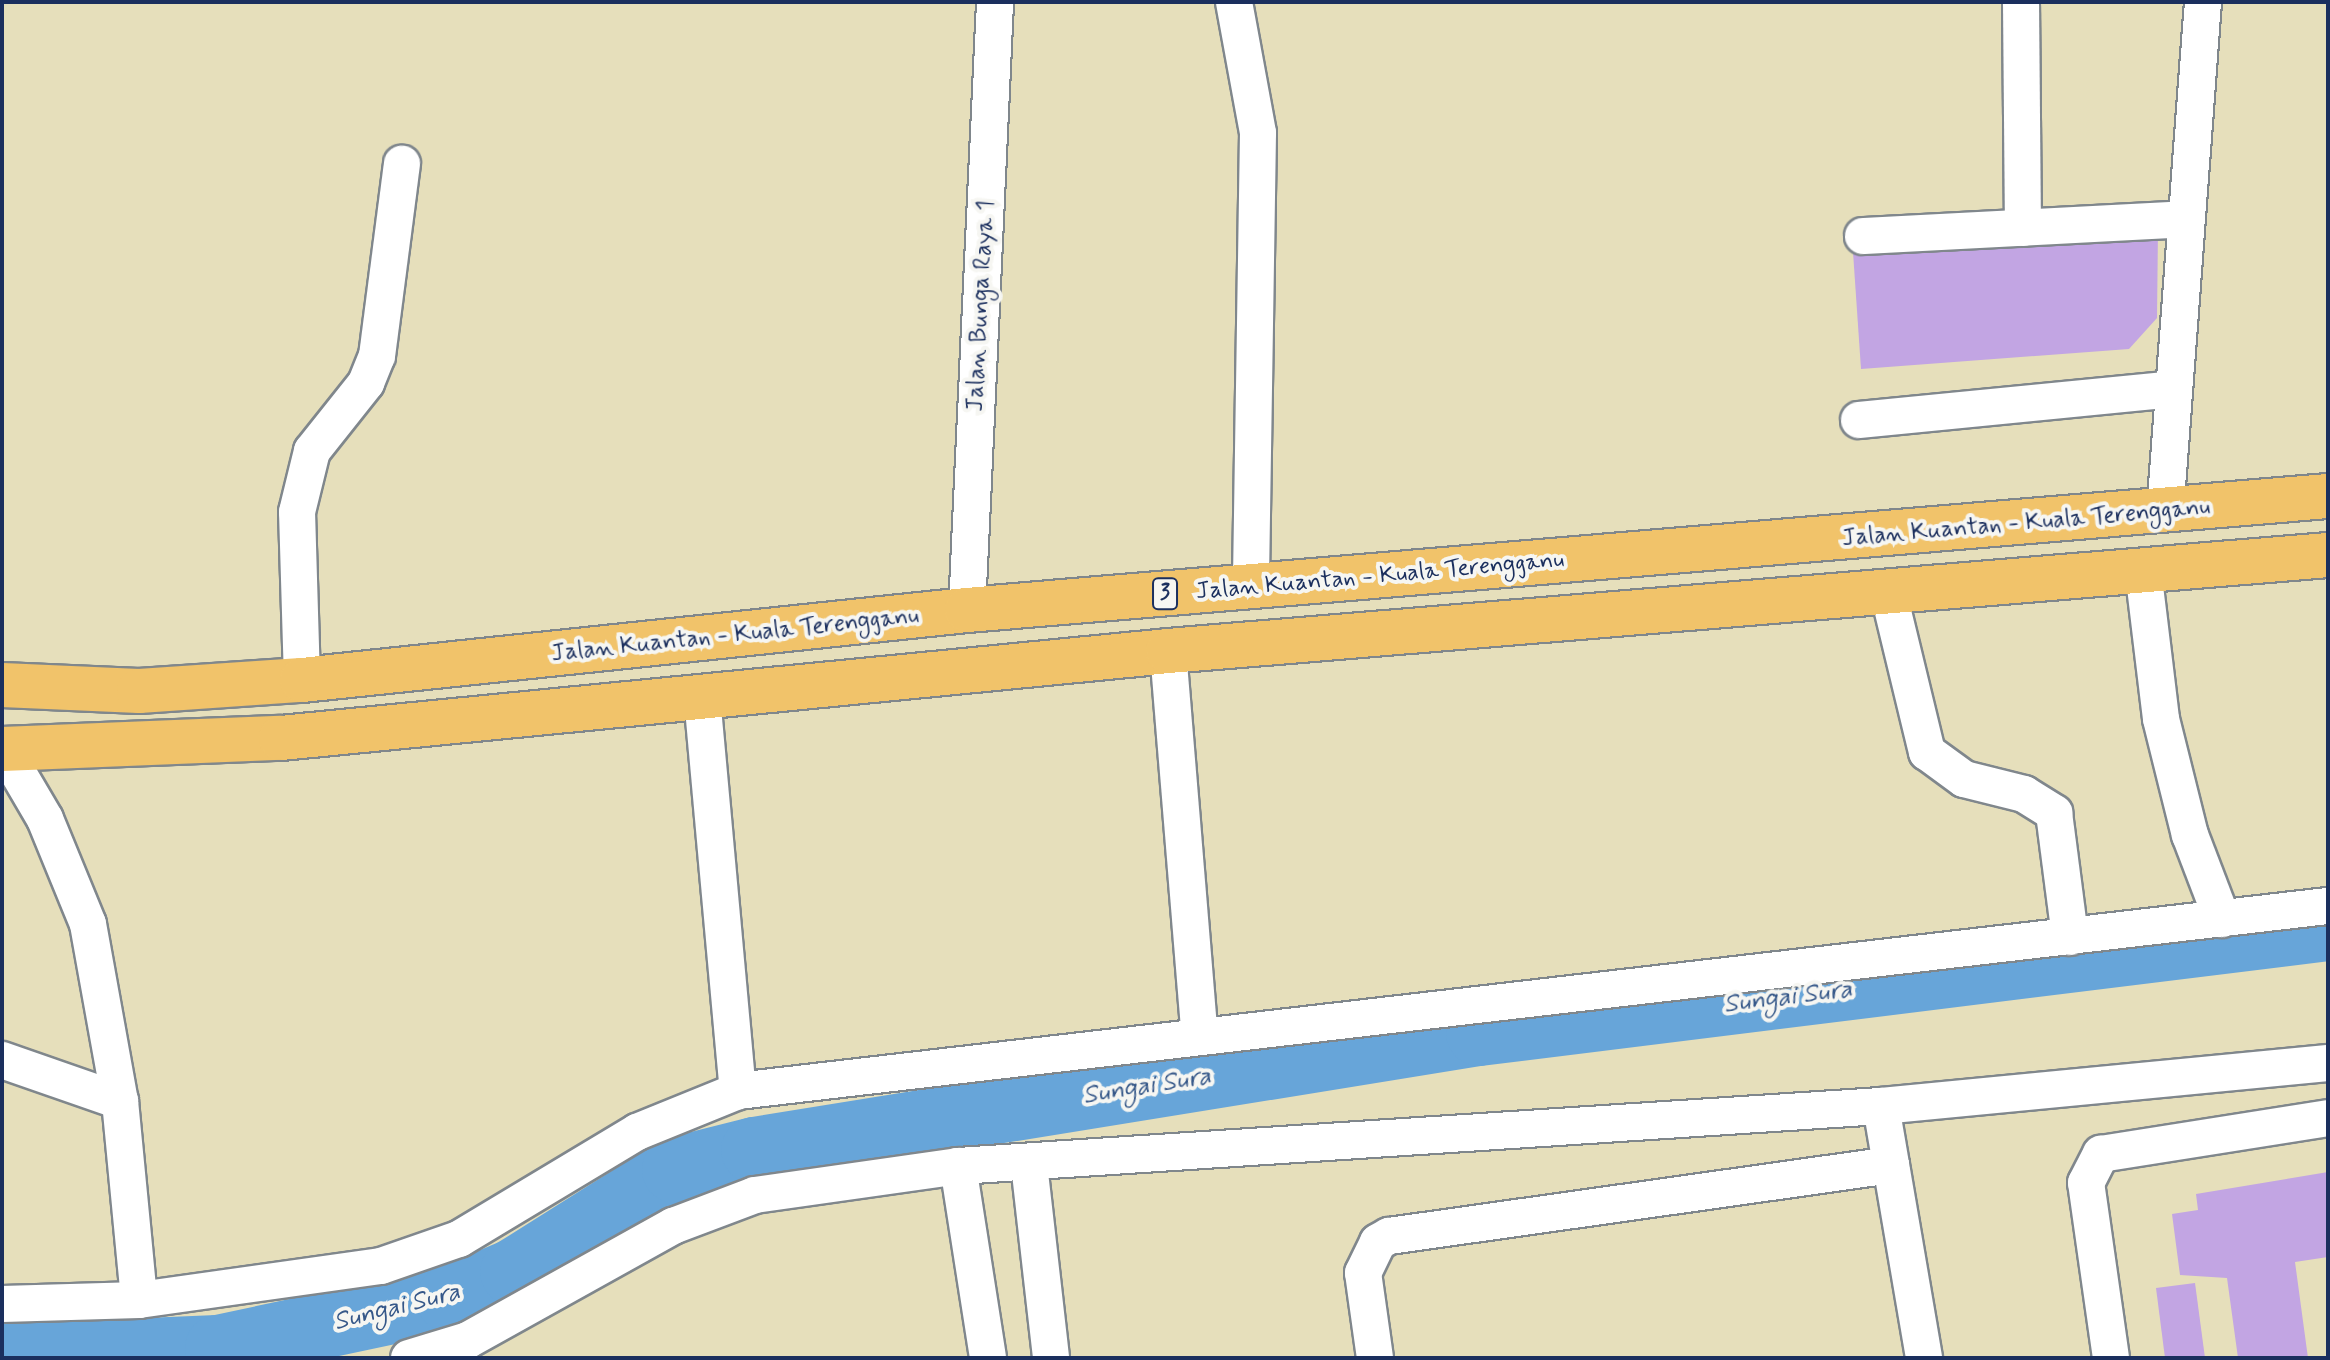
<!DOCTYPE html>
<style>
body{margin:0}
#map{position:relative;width:2330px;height:1360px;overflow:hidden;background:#e6dfbb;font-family:Mynerve,sans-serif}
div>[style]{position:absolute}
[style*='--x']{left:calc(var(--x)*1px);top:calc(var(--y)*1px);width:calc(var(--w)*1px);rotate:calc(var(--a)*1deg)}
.river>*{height:66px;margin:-33px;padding:0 33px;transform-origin:33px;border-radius:33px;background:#67a5d9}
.building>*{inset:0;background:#c2a5e3}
.roads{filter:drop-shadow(2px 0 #80878c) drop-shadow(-2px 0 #80878c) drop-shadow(0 2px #80878c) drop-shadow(0 -2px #80878c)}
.minor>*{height:36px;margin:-18px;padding:0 18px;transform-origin:18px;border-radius:18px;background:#fff}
.highway>*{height:44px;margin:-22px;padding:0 22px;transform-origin:22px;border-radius:22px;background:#f1c36a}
span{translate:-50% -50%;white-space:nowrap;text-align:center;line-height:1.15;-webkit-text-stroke:8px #f6f6f2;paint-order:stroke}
.shield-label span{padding:2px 6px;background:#f6f6f2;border:2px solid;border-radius:6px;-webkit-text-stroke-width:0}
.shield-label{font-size:22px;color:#1b2f5e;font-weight:700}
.street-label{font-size:24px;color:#1b2f5e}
.water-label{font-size:26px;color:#365889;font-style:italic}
.frame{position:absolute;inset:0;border:4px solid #1b2f5e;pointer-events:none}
</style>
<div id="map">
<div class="river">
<i style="--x:2;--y:1357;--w:216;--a:-2.4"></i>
<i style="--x:218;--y:1348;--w:236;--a:-12"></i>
<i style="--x:449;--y:1299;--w:69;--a:-22.9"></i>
<i style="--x:513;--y:1272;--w:191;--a:-32.2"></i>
<i style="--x:675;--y:1170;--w:81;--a:-14.2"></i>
<i style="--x:754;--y:1150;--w:734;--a:-9.17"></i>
<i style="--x:1479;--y:1033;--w:855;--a:-7.05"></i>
</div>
<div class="building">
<i style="clip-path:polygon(2158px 229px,2157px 318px,2129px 349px,1861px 369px,1853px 252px)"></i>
<i style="clip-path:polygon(2328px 1172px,2328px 1257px,2295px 1262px,2308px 1358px,2238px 1358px,2227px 1278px,2180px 1275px,2172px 1214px,2198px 1210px,2196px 1194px)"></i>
<i style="clip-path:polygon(2195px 1283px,2205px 1358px,2165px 1358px,2156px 1288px)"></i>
</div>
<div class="roads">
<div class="minor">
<i style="--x:1234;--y:2;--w:133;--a:79.6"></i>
<i style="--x:1258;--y:133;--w:454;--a:90.9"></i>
<i style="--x:2021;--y:2;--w:226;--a:89.5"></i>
<i style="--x:1863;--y:236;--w:323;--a:-3"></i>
<i style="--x:1859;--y:420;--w:316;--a:-5.6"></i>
<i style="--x:2165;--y:513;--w:512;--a:-85.75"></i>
<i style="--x:2143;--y:570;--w:150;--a:83.1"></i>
<i style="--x:2161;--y:719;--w:120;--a:76"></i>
<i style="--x:2190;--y:835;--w:90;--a:69.1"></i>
<i style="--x:1888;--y:591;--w:166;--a:76.4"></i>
<i style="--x:1927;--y:752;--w:46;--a:36.1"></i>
<i style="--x:1964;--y:779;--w:62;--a:14"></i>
<i style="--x:2024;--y:794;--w:36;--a:32"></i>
<i style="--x:2054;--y:813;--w:125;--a:82.6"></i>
<i style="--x:967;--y:610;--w:609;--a:-87.36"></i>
<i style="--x:1168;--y:651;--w:387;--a:85.3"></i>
<i style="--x:302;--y:680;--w:168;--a:-91.7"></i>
<i style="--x:297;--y:512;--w:63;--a:-76.2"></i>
<i style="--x:312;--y:451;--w:87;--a:-51.5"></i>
<i style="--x:366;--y:383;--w:29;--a:-68"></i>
<i style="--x:377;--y:356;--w:194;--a:-82.6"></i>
<i style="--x:702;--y:697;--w:396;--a:84.8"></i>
<i style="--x:4;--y:749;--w:81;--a:59.6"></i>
<i style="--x:45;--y:819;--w:113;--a:67.7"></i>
<i style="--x:88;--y:924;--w:180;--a:79.8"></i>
<i style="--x:120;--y:1101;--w:200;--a:84.5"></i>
<i style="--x:2;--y:1060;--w:125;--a:19.2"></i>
<i style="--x:1881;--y:1106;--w:256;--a:80.3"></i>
<i style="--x:1029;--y:1164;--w:195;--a:83.5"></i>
<i style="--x:958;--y:1166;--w:194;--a:81.1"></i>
<i style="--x:2;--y:1304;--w:137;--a:-1.7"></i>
<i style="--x:139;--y:1300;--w:244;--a:-8"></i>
<i style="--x:381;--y:1266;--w:83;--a:-19.1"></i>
<i style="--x:459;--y:1239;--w:208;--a:-31"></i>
<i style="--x:637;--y:1132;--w:109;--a:-22.1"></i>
<i style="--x:738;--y:1091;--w:1601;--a:-6.64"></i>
<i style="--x:409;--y:1358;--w:62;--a:-17"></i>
<i style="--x:468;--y:1340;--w:235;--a:-29.1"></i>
<i style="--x:673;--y:1226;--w:88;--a:-20.7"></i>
<i style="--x:755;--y:1195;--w:205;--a:-8.1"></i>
<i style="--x:958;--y:1166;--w:925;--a:-3.72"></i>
<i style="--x:1881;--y:1106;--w:449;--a:-5.5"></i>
<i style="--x:1375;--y:1358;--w:86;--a:-98"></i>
<i style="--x:1363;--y:1273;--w:34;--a:-64"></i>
<i style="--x:1378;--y:1242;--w:13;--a:-29"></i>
<i style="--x:1389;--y:1236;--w:507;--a:-8.05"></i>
<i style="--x:2111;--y:1358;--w:177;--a:-98.1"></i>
<i style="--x:2086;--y:1183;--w:33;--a:-63"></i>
<i style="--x:2101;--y:1154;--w:230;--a:-9"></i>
</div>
<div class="highway">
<i style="--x:2;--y:685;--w:137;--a:2.5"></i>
<i style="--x:139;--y:691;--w:163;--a:-3.9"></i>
<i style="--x:302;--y:680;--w:669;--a:-6.01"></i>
<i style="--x:967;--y:610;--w:1366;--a:-4.79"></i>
<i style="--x:2;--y:749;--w:279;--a:-2.3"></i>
<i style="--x:281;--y:738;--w:891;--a:-5.6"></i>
<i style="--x:1168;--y:651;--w:1164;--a:-4.73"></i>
</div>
</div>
<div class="shield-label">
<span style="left:1165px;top:594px">3</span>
</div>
<div class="street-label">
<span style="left:981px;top:306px;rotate:-87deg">Jalan Bunga Raya 1</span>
<span style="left:2026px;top:523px;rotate:-5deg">Jalan Kuantan - Kuala Terengganu</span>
<span style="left:1380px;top:576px;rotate:-5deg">Jalan Kuantan - Kuala Terengganu</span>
<span style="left:735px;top:635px;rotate:-6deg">Jalan Kuantan - Kuala Terengganu</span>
</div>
<div class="water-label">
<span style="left:1788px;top:998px;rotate:-7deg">Sungai Sura</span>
<span style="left:1147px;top:1087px;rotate:-9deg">Sungai Sura</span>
<span style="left:397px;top:1308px;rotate:-14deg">Sungai Sura</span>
</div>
<div class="frame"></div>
</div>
